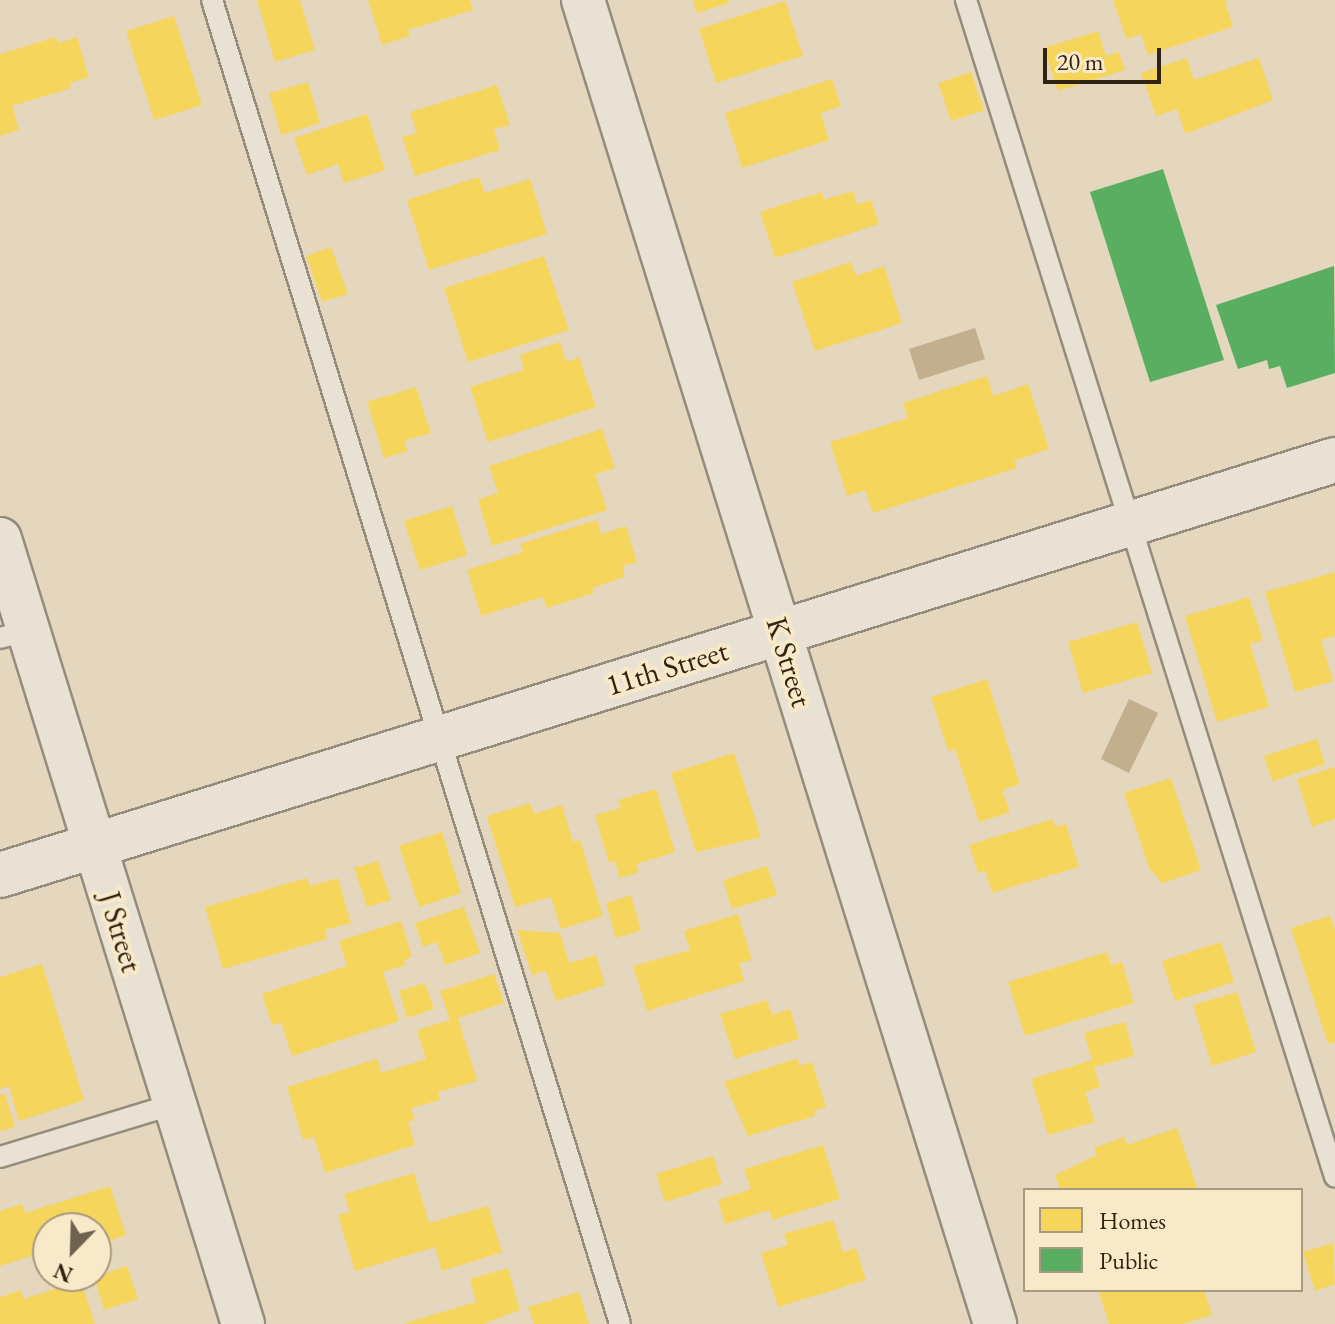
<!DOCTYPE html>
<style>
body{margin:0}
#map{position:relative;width:1335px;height:1324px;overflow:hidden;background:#e4d7bd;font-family:"EB Garamond",serif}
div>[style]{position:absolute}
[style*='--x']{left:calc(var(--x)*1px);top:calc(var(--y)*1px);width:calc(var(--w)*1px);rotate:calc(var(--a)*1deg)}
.water>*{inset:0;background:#c1af8d}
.homes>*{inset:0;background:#f6d55c}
.public>*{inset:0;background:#5aae61}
.roads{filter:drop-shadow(2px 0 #958c7c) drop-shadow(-2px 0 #958c7c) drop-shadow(0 2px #958c7c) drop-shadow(0 -2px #958c7c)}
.lane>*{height:20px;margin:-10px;padding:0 10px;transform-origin:10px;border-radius:10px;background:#e8e1d4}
.street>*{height:42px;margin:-21px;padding:0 21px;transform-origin:21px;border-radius:21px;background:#e8e1d4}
.secondary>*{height:44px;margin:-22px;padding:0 22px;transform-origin:22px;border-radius:22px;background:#e8e1d4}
span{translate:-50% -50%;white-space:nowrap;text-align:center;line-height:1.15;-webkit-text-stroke:8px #f8e9c9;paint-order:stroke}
.street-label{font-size:30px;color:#302313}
.legend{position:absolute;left:1023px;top:1188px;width:280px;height:104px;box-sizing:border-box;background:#f8e9c9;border:2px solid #a89a80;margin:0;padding:10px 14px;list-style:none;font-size:24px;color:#302313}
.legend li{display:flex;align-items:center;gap:16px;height:40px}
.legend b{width:40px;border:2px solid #a89a80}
.north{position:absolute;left:32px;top:1212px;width:80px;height:80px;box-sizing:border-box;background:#f8e9c9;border:2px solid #a89a80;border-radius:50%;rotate:203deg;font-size:22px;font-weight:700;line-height:32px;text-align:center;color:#302313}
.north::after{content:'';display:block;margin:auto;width:28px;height:36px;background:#6f624e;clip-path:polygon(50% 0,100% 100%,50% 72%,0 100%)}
.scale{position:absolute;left:1043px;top:48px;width:118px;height:36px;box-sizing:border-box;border:4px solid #302313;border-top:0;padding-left:10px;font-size:24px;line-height:28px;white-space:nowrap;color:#302313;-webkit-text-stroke:6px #f8e9c9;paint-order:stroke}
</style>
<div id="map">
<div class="water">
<i style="clip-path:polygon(975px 328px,985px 359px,919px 380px,909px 349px)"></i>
<i style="clip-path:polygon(1129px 699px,1158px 713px,1129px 773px,1101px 759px)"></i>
</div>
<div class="homes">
<i style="clip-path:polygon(257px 0,300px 0,315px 50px,275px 62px)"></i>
<i style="clip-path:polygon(368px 0,470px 0,473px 10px,408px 30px,410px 36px,382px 45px)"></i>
<i style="clip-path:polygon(693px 0,728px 0,729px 3px,697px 13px)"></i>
<i style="clip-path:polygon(1113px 0,1230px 0,1225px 2px,1233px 27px,1148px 55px,1141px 34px,1126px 39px)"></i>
<i style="clip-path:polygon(785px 1px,803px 56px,716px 83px,699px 29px)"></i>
<i style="clip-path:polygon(174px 16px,202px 105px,154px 120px,126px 31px)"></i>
<i style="clip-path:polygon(1098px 31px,1106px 56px,1119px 52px,1125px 70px,1058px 91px,1044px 48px)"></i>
<i style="clip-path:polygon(56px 37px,58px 43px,77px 37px,89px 77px,70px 83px,71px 88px,12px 106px,19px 130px,0 136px,0 54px)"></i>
<i style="clip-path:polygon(1187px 58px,1194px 80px,1259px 58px,1273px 100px,1185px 134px,1177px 109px,1156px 116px,1141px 73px)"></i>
<i style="clip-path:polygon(971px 72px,984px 110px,951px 121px,938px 83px)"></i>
<i style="clip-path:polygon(832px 79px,841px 106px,821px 113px,829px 140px,742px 168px,725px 113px)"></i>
<i style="clip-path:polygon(308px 82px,320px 123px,281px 135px,269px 93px)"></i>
<i style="clip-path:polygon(497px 85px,510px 125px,494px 129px,500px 150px,415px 176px,402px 137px,417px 133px,410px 112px)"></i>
<i style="clip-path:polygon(367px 114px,385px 170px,344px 183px,338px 164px,307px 175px,294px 138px)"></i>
<i style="clip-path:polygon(479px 177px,485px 193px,530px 179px,547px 234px,429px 270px,407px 200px)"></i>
<i style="clip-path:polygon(853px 191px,857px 204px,871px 200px,879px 224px,775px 258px,760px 212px,822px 192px,824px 200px)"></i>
<i style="clip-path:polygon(331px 247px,348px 294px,322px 302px,306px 256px)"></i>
<i style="clip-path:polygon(544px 256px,569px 330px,468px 362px,444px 288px)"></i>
<i style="clip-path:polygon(851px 262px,856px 276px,884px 266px,902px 323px,815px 351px,792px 282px)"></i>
<i style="clip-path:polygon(560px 342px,566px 362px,579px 357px,596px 407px,488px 442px,470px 387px,524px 370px,520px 355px)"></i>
<i style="clip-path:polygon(987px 376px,993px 396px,1028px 384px,1049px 449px,1014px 461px,1017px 468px,873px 513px,865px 490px,847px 496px,830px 442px,908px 418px,903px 403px)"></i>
<i style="clip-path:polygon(416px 387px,431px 433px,404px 441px,408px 451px,384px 458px,367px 402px)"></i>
<i style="clip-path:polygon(602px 429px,615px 468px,595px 474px,607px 510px,492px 546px,478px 500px,498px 493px,489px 466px)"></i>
<i style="clip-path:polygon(452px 506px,467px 555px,420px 570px,404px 521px)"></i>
<i style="clip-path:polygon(597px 520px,601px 534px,626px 526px,637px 562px,623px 566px,624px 577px,592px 588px,594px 593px,547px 608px,543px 597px,481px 616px,467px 570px,523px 552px,520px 544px)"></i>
<i style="clip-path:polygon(1335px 572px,1335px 636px,1321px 640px,1333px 681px,1295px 692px,1265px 592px)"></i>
<i style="clip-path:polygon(1249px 597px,1263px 640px,1250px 644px,1269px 707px,1217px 722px,1185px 616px)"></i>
<i style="clip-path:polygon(1137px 622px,1152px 673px,1083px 693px,1068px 642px)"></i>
<i style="clip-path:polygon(987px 679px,1020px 784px,1002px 790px,1010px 812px,979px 822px,955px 749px,948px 751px,931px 697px)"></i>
<i style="clip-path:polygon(1317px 739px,1325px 764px,1272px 781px,1264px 756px)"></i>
<i style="clip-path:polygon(734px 753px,761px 837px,696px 852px,671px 773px)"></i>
<i style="clip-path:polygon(1335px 767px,1335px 819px,1312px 827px,1297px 779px)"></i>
<i style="clip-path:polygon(1171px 778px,1201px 870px,1162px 883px,1149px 868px,1124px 793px)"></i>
<i style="clip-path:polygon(656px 789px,675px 852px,636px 864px,639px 872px,620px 878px,615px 861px,609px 863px,595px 815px,621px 808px,618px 800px)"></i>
<i style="clip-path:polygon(530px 803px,534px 814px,562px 805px,573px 842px,580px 840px,603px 916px,561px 929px,551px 897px,515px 907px,487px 816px)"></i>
<i style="clip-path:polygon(1053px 819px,1055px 827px,1066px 824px,1079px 867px,992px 893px,985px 871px,978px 873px,969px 845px)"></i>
<i style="clip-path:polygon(442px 832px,461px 893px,419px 907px,399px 846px)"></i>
<i style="clip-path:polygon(378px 861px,391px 900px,367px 907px,354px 868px)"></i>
<i style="clip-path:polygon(767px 866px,777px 895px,732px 909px,723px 880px)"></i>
<i style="clip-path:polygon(307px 878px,310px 886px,338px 878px,351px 923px,325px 930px,327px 939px,223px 969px,205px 907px)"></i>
<i style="clip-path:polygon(631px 895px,641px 930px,616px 938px,606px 903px)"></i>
<i style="clip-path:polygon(464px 907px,480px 953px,445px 965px,437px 942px,423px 947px,415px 923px)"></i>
<i style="clip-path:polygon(738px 914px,752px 960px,739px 963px,744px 981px,647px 1011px,633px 966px,690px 950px,684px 931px)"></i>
<i style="clip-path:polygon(1330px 916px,1335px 930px,1335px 1042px,1328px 1044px,1291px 928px)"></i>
<i style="clip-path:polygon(401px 921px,412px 957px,404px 960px,406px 965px,383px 972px,399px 1021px,292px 1056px,281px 1022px,272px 1025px,262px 994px,347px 966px,339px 941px)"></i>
<i style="clip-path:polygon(517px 930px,560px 933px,569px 963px,596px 955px,605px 985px,556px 1001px,546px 971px,532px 975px)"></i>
<i style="clip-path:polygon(1221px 942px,1234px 982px,1175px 1001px,1162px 961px)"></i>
<i style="clip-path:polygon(1107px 952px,1111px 965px,1122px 962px,1134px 1003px,1025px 1036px,1008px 982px)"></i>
<i style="clip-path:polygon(42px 964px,84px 1100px,19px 1121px,9px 1086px,0 1089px,0 977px)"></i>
<i style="clip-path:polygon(494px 974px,504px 1003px,458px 1018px,477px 1081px,438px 1092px,440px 1100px,411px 1108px,415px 1120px,408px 1122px,415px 1145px,325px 1173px,314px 1137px,303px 1140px,287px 1087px,377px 1059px,381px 1073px,426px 1059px,417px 1030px,450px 1020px,440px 991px)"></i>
<i style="clip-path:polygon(425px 983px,434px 1009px,407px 1018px,399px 991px)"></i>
<i style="clip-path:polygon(1237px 992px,1256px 1052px,1212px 1066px,1193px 1005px)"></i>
<i style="clip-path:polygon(767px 1000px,772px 1015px,790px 1009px,799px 1039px,735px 1059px,720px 1014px)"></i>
<i style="clip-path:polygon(1125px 1022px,1134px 1056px,1094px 1067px,1100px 1087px,1085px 1092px,1095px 1122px,1048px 1135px,1031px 1079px,1092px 1060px,1084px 1033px)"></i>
<i style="clip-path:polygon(798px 1058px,799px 1066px,812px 1062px,826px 1107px,814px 1111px,815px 1116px,748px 1136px,724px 1082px)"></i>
<i style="clip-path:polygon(5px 1094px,15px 1127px,0 1131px,0 1095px)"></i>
<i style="clip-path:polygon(1177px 1128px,1198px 1190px,1060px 1190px,1055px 1175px,1097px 1155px,1094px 1148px,1124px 1137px,1127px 1145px)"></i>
<i style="clip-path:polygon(823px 1145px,840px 1199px,772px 1220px,769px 1210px,725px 1224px,718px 1200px,751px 1189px,744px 1169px)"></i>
<i style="clip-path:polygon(713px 1156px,722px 1184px,665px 1202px,656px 1174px)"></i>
<i style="clip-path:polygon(414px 1173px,429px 1223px,488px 1206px,502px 1252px,442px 1271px,435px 1247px,355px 1271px,338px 1215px,350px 1212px,344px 1194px)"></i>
<i style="clip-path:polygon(110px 1186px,126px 1235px,96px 1245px,96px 1228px,48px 1228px,48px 1261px,40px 1263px,37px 1254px,0 1266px,0 1211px,22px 1204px,25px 1213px)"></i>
<i style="clip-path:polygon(833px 1220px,843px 1252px,856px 1248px,866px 1280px,778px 1307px,761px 1253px,788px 1245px,784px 1234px)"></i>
<i style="clip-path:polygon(1333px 1243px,1335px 1284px,1315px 1291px,1303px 1252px)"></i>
<i style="clip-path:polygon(127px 1266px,138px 1299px,104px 1310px,94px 1277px)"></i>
<i style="clip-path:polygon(508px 1268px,520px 1310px,483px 1324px,402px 1324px,476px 1302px,470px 1279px)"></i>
<i style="clip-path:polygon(81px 1281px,95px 1324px,0 1324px,0 1297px,21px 1290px,23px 1299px)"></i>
<i style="clip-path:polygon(1098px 1290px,1204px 1290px,1212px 1315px,1183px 1324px,1109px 1324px)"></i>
<i style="clip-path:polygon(579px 1292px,589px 1324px,534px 1324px,528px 1307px)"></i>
</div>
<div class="public">
<i style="clip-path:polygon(1163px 169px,1224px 360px,1150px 382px,1090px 192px)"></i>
<i style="clip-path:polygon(1334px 266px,1335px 373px,1287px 388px,1280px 366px,1269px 369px,1267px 360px,1238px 369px,1216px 305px)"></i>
</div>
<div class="roads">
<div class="lane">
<i style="--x:212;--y:0;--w:1385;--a:72.87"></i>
<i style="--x:966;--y:0;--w:1233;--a:72.59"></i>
<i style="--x:0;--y:638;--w:29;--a:-16"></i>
<i style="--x:0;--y:1157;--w:182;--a:-16.9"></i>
</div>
<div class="street">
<i style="--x:583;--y:0;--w:1387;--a:72.71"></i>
<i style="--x:0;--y:539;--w:822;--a:72.8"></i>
</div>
<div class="secondary">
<i style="--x:0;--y:875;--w:1398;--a:-17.27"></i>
</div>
</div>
<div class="street-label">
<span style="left:789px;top:662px;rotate:73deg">K Street</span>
<span style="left:667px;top:668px;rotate:-17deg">11th Street</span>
<span style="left:120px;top:932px;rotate:73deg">J Street</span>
</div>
<ul class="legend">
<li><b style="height:22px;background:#f6d55c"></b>Homes</li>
<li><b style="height:22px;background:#5aae61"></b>Public</li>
</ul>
<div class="north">N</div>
<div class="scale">20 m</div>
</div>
